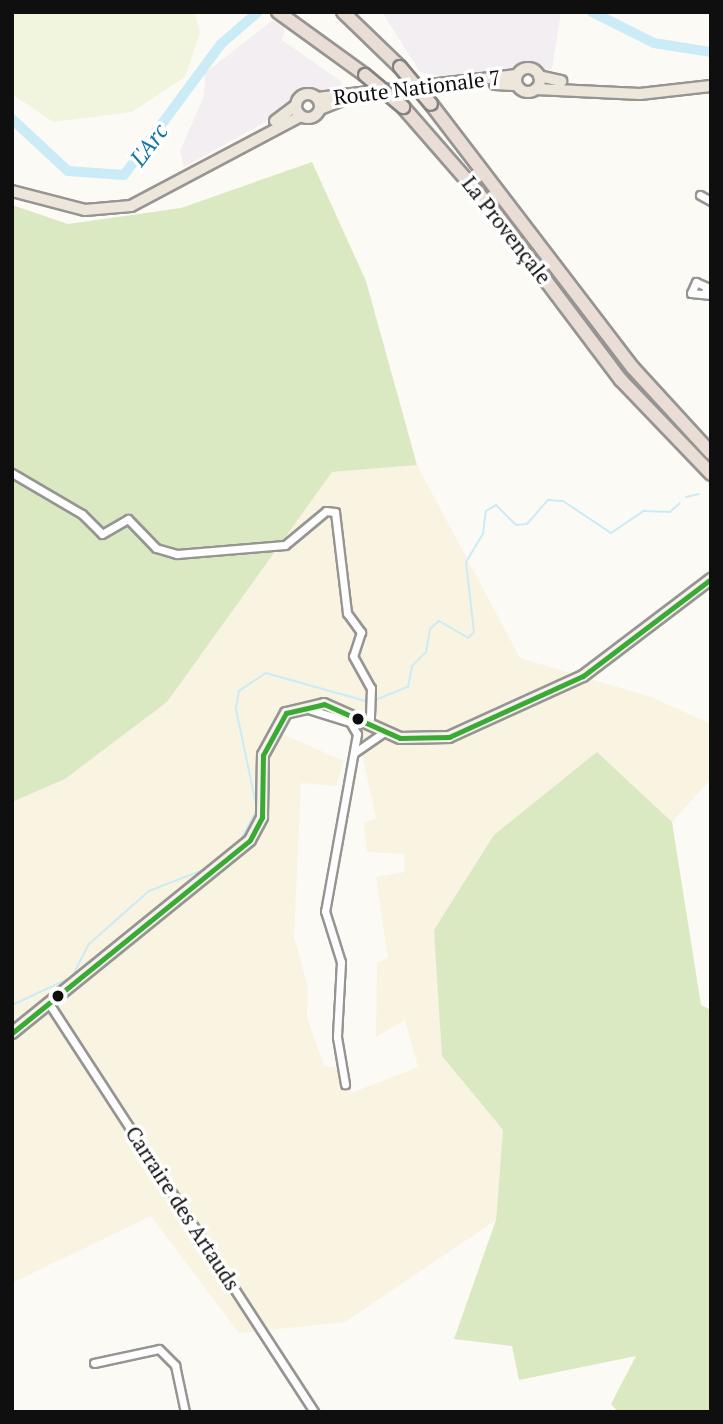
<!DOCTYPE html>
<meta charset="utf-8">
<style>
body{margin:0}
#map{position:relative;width:723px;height:1424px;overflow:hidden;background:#fcfaf5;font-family:"PT Serif",serif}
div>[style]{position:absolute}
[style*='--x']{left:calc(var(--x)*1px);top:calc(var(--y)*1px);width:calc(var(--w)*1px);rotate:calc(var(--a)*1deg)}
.industrial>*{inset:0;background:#f3eef1}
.farmland>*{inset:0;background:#f9f3e1}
.forest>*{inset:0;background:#dae9c2}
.pitch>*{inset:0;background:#f2f5de}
.stream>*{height:2px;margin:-1px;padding:0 1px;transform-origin:1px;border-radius:1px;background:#cbecf6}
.river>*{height:10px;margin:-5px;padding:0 5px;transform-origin:5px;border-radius:5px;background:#cbecf6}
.roads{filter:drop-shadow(2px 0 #969593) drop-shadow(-2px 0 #969593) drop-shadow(0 2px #969593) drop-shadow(0 -2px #969593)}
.street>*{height:7px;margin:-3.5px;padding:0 3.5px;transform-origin:3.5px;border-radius:3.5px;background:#fffefe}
.secondary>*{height:10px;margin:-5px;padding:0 5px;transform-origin:5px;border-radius:5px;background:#f5f3eb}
.primary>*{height:10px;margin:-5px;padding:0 5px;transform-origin:5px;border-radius:5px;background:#ede6da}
.primary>.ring{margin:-5px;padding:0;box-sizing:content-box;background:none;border:10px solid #ede6da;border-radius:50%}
.highway>*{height:12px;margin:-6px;padding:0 6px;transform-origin:6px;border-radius:6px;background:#eaddd6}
.bridges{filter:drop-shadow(2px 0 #838280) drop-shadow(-2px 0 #838280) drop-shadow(0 2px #838280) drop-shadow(0 -2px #838280)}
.highway-bridge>*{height:12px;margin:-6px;padding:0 6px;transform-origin:6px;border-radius:6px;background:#eaddd6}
.bus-1>*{height:5px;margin:-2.5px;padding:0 2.5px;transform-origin:2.5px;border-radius:2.5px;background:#3aaa35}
.dots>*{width:19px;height:19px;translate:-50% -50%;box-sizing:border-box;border:4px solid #fff;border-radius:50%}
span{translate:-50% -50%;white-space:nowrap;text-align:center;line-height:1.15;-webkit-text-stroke:7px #fff;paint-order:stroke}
.street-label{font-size:21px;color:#0f0f0f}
.water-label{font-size:23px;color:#1676a4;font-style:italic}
.frame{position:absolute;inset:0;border:14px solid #0f0f0f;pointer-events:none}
</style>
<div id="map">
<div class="industrial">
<i style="clip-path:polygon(382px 12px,561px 12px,552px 68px,545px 73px,531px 63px,513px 73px,443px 77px,420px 72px)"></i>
<i style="clip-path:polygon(273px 20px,285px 27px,282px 40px,342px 82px,336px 94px,314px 90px,294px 97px,287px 110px,184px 167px,180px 151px,204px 96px,205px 73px)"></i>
</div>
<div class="farmland">
<i style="clip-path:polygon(evenodd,417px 465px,520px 658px,651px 697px,711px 724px,711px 779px,672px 822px,597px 752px,442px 1056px,503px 1130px,496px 1220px,345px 1322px,239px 1333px,151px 1216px,12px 1283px,12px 802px,65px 779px,167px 702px,332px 472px,417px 465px,305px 705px,354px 717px,376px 818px,364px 823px,367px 852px,404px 854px,405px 872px,376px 877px,388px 958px,377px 963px,376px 1037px,405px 1020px,418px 1067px,351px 1093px,341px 1068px,324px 1066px,307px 1017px,308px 988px,294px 937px,301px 783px,336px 786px,344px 761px,273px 730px,305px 705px)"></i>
</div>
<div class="forest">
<i style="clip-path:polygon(312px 162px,366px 281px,417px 465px,332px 472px,167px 702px,65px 779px,12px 802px,12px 205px,68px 224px,181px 208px)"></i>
<i style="clip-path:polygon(597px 752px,672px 822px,701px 1005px,711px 1010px,711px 1412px,618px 1412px,611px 1404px,636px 1356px,519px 1380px,512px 1346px,454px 1339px,496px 1220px,503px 1130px,442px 1056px,434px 930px,494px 835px)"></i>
</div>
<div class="pitch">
<i style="clip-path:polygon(12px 12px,195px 12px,200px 33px,185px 77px,132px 112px,53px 122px,12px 94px)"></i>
</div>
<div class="stream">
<i style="--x:686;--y:497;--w:13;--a:-13"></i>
<i style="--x:375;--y:700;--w:35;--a:-22"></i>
<i style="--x:408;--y:687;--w:21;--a:-79"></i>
<i style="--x:412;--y:666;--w:20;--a:-45"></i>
<i style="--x:426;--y:652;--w:23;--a:-80"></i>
<i style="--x:430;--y:629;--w:12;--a:-42"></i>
<i style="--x:439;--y:621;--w:34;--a:30"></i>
<i style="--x:468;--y:638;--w:8;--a:-45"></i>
<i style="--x:474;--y:632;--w:70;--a:-96.5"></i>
<i style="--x:466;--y:562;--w:33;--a:-59"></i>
<i style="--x:483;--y:534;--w:23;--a:-83"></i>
<i style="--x:486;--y:511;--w:12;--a:-31"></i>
<i style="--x:496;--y:505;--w:28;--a:45"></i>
<i style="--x:516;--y:525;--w:11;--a:-5"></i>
<i style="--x:527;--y:524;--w:32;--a:-49"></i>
<i style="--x:548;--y:500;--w:15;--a:4"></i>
<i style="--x:563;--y:501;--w:58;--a:33.7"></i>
<i style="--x:611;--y:533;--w:40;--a:-34"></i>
<i style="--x:644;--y:511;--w:26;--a:2"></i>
<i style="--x:670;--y:512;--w:13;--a:-42"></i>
<i style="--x:239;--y:843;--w:38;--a:-62"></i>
<i style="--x:257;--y:809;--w:102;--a:-101.9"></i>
<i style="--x:236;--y:709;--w:18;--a:-81"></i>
<i style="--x:239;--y:691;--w:32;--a:-34"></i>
<i style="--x:266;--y:673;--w:107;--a:15.7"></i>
<i style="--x:12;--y:1005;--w:66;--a:-25"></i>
<i style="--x:72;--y:977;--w:37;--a:-63"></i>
<i style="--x:89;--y:944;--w:80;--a:-41.5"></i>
<i style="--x:149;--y:891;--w:63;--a:-21.3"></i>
</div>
<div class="river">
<i style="--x:592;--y:12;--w:69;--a:26.6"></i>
<i style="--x:654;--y:43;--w:58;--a:9"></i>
<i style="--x:12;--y:119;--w:76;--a:42.9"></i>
<i style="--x:68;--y:171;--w:56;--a:4.1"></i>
<i style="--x:124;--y:175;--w:163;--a:-53.5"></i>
<i style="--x:221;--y:44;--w:49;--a:-40.9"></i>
</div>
<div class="roads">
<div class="street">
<i style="--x:700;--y:195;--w:13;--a:29"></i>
<i style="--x:705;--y:292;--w:5;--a:-68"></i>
<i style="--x:707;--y:287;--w:12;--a:-156"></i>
<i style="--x:696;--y:282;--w:12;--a:114"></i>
<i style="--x:691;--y:293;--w:20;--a:6"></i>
<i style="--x:12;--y:473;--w:81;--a:30.4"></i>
<i style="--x:82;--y:514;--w:28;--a:45"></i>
<i style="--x:102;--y:534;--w:30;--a:-30"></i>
<i style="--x:128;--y:519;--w:40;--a:46"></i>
<i style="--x:156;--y:548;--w:22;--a:16"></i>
<i style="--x:177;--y:554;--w:108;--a:-4.8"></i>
<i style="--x:285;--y:545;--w:53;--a:-39.7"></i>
<i style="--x:326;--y:511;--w:9;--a:6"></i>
<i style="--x:335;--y:512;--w:102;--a:83.2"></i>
<i style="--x:347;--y:613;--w:24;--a:54"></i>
<i style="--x:361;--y:632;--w:25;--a:108"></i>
<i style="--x:353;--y:656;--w:37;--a:61"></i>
<i style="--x:371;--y:688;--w:37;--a:92"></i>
<i style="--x:311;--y:710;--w:41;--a:17.1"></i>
<i style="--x:350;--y:722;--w:14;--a:60"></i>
<i style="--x:357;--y:734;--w:180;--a:100.2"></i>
<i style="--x:325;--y:911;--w:53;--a:72.6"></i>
<i style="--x:341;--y:962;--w:75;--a:93.1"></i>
<i style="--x:337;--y:1037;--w:48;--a:80.3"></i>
<i style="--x:354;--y:753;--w:37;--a:-35"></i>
<i style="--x:50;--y:1005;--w:485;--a:57"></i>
<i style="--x:94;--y:1363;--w:66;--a:-12.2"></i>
<i style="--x:159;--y:1349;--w:23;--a:45"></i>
<i style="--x:175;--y:1365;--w:48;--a:78"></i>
</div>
<div class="secondary">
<i style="--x:12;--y:1033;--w:306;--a:-39"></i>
<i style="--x:250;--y:840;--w:26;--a:-62"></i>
<i style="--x:262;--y:817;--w:62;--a:-89.1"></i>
<i style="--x:263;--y:755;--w:48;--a:-61.3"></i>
<i style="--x:286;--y:713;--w:39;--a:-13"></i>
<i style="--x:324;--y:704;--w:83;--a:24.1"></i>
<i style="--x:400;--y:738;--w:49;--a:-1.2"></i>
<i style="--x:449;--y:737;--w:147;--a:-24.5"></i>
<i style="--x:583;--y:676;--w:161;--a:-37.2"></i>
</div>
<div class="primary">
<i class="ring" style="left:516px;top:68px;width:14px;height:14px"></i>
<i style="--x:539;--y:76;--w:23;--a:13"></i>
<i style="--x:495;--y:84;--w:22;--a:3"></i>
<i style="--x:536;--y:89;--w:104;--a:2.8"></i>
<i style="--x:640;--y:94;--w:71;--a:-6.4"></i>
<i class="ring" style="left:296px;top:94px;width:14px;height:14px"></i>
<i style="--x:317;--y:98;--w:201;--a:-6.6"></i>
<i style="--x:320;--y:109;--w:22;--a:-22"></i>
<i style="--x:275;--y:121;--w:25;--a:-37"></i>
<i style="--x:12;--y:191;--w:75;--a:14.6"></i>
<i style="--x:85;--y:210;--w:46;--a:-5"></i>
<i style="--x:131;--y:206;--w:192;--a:-27.9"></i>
</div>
<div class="highway">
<i style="--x:278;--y:12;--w:107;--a:35.9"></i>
<i style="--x:343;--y:12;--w:79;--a:44"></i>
<i style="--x:431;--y:104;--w:332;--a:52.6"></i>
<i style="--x:633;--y:368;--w:115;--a:47.5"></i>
<i style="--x:403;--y:107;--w:135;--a:48.9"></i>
<i style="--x:492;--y:209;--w:214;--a:53"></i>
<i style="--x:621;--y:380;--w:130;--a:46.2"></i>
</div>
</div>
<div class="bridges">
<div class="highway-bridge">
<i style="--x:400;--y:67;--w:48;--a:50"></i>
<i style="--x:365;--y:75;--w:50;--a:40.1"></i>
</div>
</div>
<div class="bus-1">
<i style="--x:12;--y:1033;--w:306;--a:-39"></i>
<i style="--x:250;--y:840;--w:26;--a:-62"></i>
<i style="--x:262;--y:817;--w:62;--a:-89.1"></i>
<i style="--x:263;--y:755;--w:48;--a:-61.3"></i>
<i style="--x:286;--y:713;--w:39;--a:-13"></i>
<i style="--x:324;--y:704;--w:83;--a:24.1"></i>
<i style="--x:400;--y:738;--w:49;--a:-1.2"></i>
<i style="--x:449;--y:737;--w:147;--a:-24.5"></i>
<i style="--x:583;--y:676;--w:161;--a:-37.2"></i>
</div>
<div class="dots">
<i style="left:358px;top:719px;background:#0f0f0f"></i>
<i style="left:58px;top:996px;background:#0f0f0f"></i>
</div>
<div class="street-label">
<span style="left:417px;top:87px;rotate:-7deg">Route Nationale 7</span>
<span style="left:507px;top:230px;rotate:52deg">La Provençale</span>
<span style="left:183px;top:1208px;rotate:57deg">Carraire des Artauds</span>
</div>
<div class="water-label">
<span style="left:149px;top:145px;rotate:-53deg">L'Arc</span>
</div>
<div class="frame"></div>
</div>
